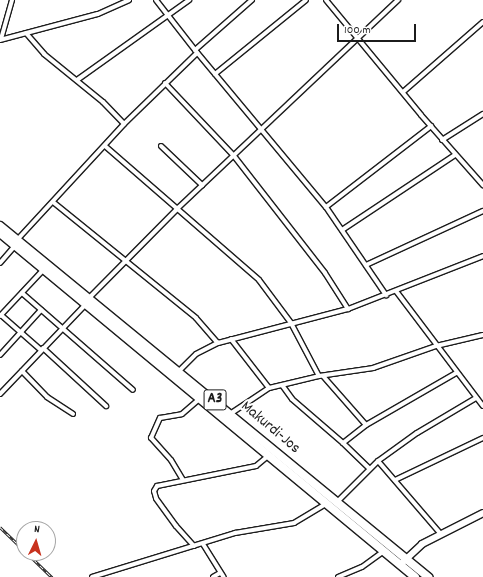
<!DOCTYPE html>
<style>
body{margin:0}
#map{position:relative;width:483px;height:577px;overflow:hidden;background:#fff;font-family:Dekko,sans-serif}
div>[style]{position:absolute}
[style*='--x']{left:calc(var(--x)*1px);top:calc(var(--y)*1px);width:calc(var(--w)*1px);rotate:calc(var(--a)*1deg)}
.roads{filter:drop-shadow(1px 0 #1c1c1c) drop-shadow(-1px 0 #1c1c1c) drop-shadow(0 1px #1c1c1c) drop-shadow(0 -1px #1c1c1c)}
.street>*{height:4px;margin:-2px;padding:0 2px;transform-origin:2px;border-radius:2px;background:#fff}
.secondary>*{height:6px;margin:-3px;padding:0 3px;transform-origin:3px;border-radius:3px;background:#fff}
.highway>*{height:8px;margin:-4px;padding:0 4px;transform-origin:4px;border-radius:4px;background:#fff}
.rail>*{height:3px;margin-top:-1.5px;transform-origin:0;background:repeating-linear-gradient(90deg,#fff 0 4.5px,#1c1c1c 0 9px);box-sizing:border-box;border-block:1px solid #1c1c1c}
span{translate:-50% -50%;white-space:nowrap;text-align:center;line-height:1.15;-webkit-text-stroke:4px #fff;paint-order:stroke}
.shield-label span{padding:1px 3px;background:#fff;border:1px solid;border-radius:3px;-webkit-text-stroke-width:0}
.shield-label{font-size:15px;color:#1c1c1c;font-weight:700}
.street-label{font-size:16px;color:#1c1c1c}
.north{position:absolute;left:16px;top:521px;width:40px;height:40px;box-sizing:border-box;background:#fff;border:1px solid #a4a4a4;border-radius:50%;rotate:5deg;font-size:11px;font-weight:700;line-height:16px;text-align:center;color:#1c1c1c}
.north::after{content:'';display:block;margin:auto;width:14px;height:18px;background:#c8321e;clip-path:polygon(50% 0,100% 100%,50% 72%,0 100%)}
.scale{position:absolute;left:337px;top:24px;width:79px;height:18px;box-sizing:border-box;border:2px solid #1c1c1c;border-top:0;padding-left:5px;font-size:12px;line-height:14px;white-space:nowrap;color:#1c1c1c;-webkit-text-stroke:3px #fff;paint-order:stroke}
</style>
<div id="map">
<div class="roads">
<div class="street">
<i style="--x:156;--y:0;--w:63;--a:52"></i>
<i style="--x:195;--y:50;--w:204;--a:50.2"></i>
<i style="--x:326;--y:207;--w:107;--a:55.7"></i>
<i style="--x:326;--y:0;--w:149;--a:50.4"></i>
<i style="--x:421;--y:115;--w:94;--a:48.5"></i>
<i style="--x:26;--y:33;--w:28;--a:49"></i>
<i style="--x:44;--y:54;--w:76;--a:39.1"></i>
<i style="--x:103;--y:102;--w:30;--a:46"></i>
<i style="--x:1;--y:39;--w:41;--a:-74.2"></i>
<i style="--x:0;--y:40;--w:101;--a:-14.9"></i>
<i style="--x:98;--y:14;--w:34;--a:-24"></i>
<i style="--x:195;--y:50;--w:76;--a:-41.3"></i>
<i style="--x:215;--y:74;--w:117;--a:-39.1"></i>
<i style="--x:77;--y:80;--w:138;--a:-35.5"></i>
<i style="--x:165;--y:83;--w:100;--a:46.6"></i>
<i style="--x:234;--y:156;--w:148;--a:52.1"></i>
<i style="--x:325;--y:273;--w:43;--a:57.4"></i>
<i style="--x:403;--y:92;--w:106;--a:-41.2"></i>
<i style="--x:442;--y:140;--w:49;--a:-32.4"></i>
<i style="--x:105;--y:146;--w:204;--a:41"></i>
<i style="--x:259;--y:280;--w:54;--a:53.3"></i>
<i style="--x:291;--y:323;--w:60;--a:62.2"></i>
<i style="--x:161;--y:146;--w:57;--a:43.6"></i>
<i style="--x:53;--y:202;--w:184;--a:39"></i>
<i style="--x:196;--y:318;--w:33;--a:49"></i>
<i style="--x:326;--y:207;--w:133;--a:-37.6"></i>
<i style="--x:342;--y:230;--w:136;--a:-33.6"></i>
<i style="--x:17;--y:240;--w:158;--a:-47.3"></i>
<i style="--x:124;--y:124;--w:102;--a:-44.2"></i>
<i style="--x:0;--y:263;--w:23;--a:-49"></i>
<i style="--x:366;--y:265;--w:129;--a:-24.8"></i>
<i style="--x:396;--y:291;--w:144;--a:52.9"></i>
<i style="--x:22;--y:293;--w:147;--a:41.1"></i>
<i style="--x:89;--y:298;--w:127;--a:-45.3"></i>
<i style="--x:178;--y:208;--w:303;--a:-43.4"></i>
<i style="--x:1;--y:315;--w:53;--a:41.2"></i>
<i style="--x:0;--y:316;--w:64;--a:-46.9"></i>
<i style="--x:231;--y:339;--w:62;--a:52.2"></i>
<i style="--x:43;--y:348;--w:86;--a:42.6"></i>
<i style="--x:0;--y:355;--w:61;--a:-47.7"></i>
<i style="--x:22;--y:371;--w:36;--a:46"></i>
<i style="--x:47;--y:397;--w:31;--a:33"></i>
<i style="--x:178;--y:372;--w:25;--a:-45"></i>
<i style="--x:196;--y:354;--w:25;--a:-27"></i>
<i style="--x:218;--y:343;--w:134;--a:-14.7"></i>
<i style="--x:348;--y:309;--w:145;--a:-21.4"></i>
<i style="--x:323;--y:376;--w:65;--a:48.7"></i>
<i style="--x:282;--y:385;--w:17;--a:54"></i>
<i style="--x:292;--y:399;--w:67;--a:40.8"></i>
<i style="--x:343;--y:443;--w:29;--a:-38"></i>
<i style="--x:366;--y:425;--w:104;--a:-30"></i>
<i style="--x:0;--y:394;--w:123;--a:-46.3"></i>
<i style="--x:230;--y:414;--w:47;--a:-33.7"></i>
<i style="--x:269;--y:388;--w:51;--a:-13.5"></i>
<i style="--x:319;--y:376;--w:55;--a:-8.4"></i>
<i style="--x:373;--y:368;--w:67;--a:-19.2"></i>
<i style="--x:436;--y:346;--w:48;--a:-13.2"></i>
<i style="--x:343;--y:443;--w:37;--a:44"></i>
<i style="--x:378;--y:461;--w:95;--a:49.3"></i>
<i style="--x:183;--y:480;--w:23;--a:-121"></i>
<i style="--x:171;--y:460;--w:30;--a:-132"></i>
<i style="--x:151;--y:438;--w:22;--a:-66"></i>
<i style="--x:160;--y:418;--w:22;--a:-10"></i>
<i style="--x:182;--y:414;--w:23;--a:-41"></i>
<i style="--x:395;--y:480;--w:98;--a:-25.5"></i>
<i style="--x:337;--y:502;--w:58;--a:-45"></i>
<i style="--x:378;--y:461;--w:48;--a:-35.7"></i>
<i style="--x:417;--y:433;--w:69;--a:-30.7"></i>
<i style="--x:203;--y:544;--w:39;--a:58"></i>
<i style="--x:194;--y:546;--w:27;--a:-132"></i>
<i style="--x:176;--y:526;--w:34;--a:-126"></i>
<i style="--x:156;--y:498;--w:7;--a:-106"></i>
<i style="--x:154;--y:491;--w:6;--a:-59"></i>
<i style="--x:157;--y:486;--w:101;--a:-11.4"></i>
<i style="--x:256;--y:466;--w:16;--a:-40"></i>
<i style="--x:92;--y:577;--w:150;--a:-17.1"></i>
<i style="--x:235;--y:533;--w:60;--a:-9.6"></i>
<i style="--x:294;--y:523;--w:37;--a:-31"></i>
<i style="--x:213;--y:577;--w:8;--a:-30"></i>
<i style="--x:338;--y:577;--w:26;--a:-23"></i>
<i style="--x:362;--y:567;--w:27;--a:-36"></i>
</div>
<div class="secondary">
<i style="--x:403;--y:562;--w:26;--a:-43"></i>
<i style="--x:422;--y:544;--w:68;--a:-26.9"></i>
</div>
<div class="highway">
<i style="--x:0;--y:226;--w:554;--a:39.35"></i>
<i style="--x:0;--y:233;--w:539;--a:39.66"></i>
</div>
</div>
<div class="rail">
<i style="--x:0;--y:527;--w:33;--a:44"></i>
<i style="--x:27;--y:553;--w:35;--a:44"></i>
</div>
<div class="shield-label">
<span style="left:215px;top:400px">A3</span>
</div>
<div class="street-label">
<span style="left:270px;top:428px;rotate:40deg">Makurdi-Jos</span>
</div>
<div class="north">N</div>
<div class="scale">100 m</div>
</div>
